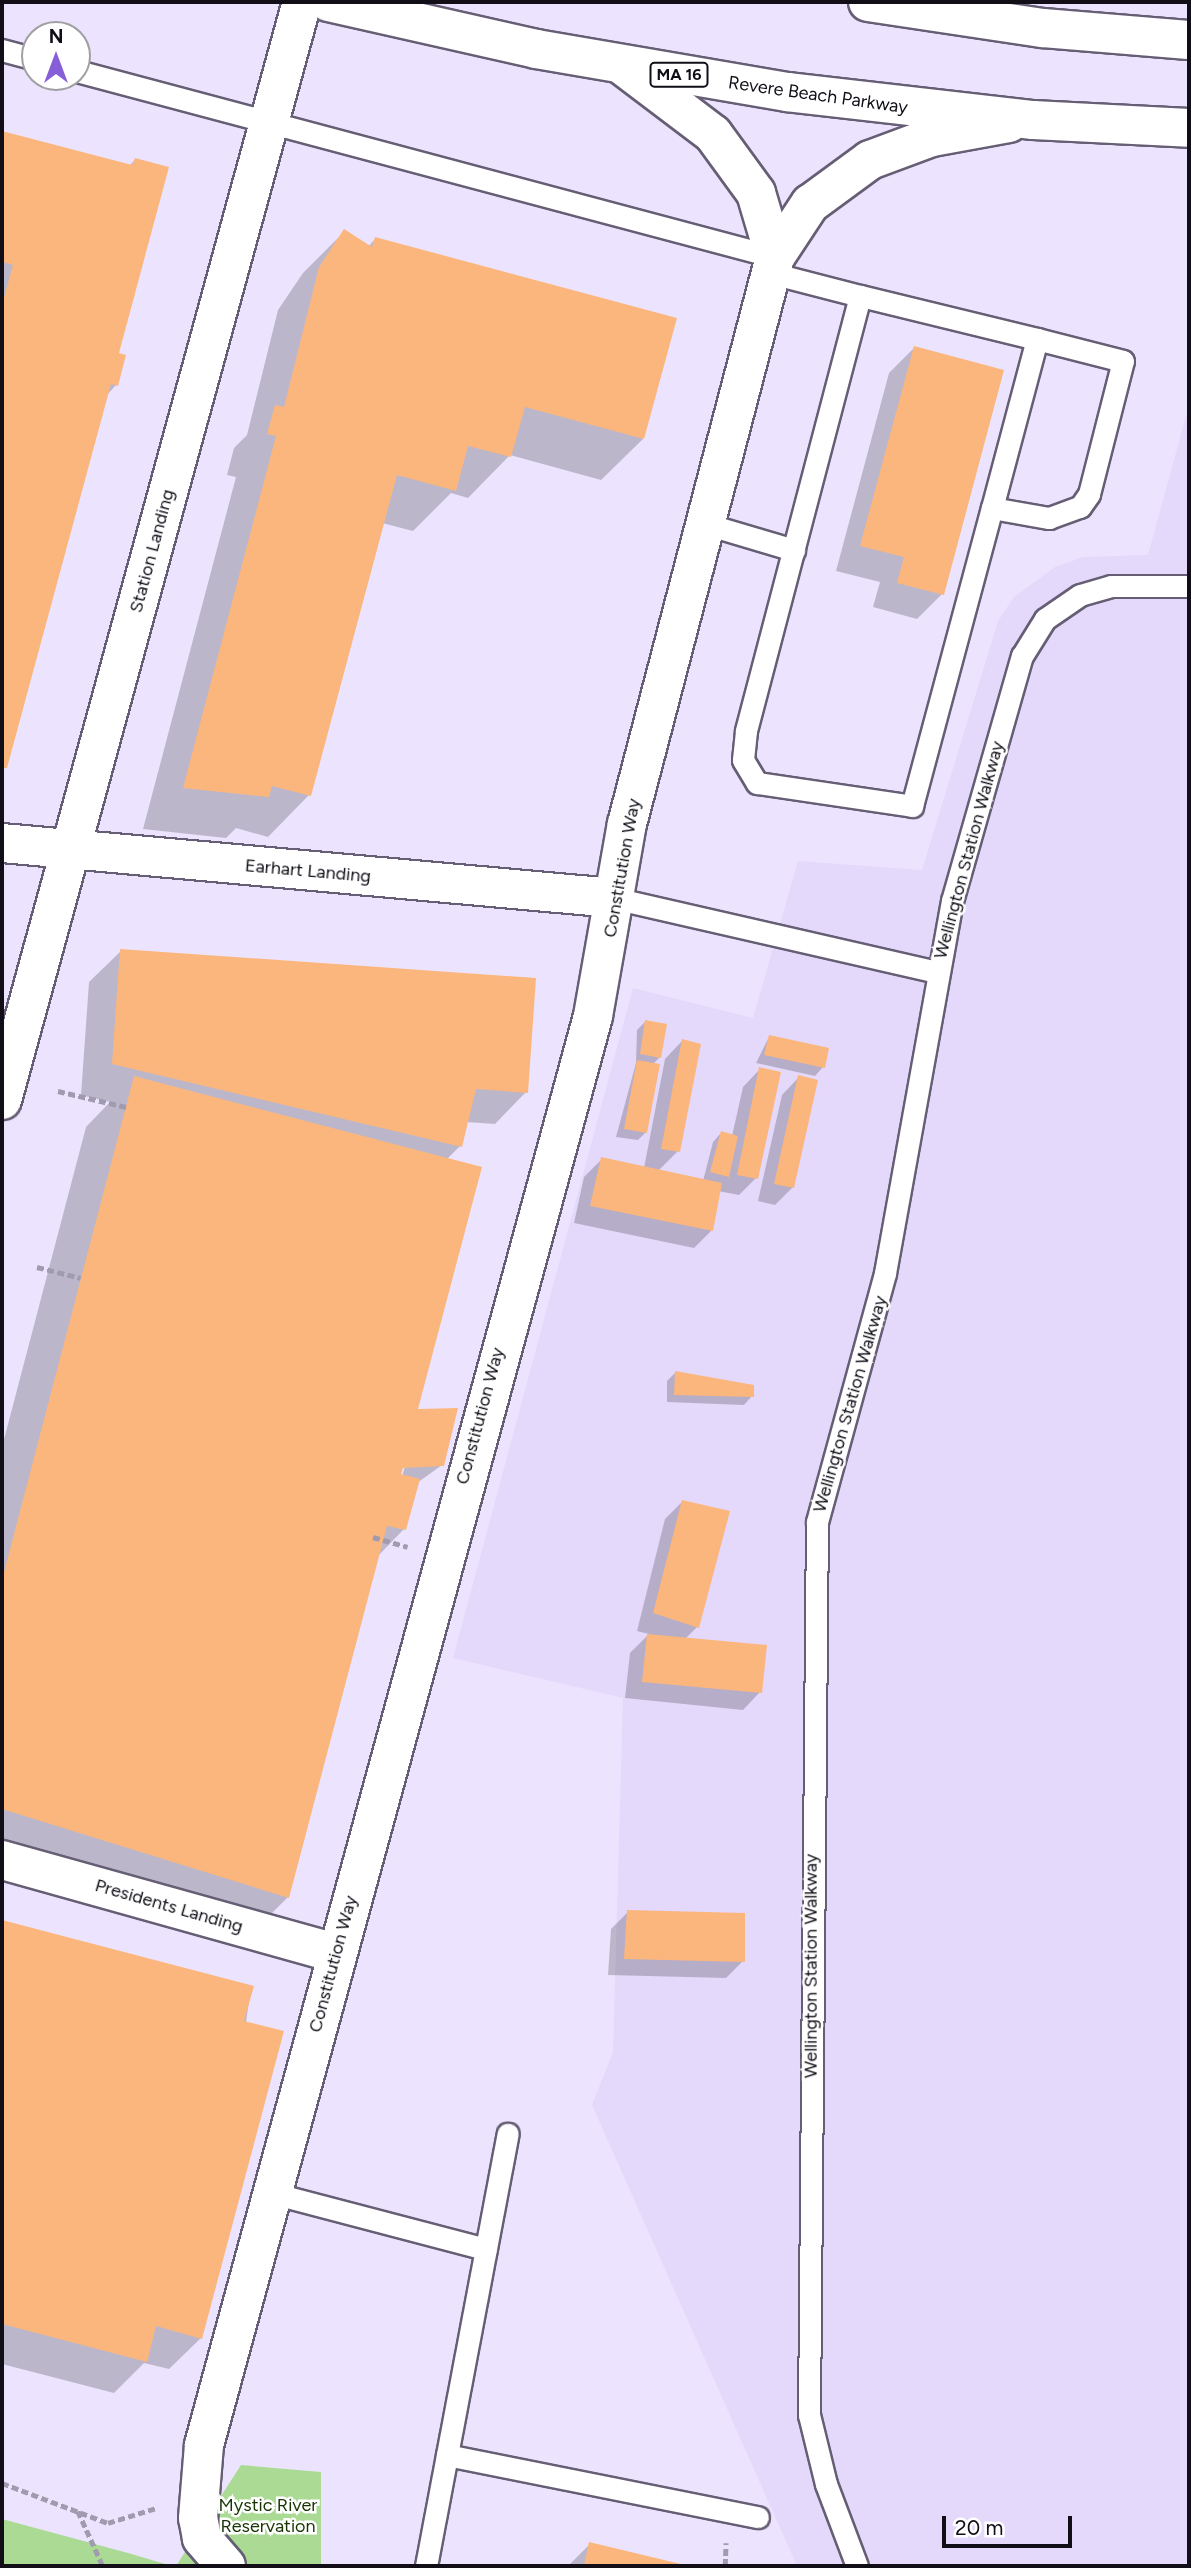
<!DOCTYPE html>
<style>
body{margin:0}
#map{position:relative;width:1191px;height:2568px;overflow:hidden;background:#ece4fe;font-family:Figtree,sans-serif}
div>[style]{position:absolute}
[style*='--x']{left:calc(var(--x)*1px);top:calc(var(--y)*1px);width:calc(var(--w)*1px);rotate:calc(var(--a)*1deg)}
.built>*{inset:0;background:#e4d9fa}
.green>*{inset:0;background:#aada94}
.shadow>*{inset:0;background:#0003}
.building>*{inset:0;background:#fbb67d}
.path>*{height:4.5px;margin-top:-2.25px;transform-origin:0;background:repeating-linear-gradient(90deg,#a19baf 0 7px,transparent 0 10.5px)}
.roads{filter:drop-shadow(2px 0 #665e74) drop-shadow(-2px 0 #665e74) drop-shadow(0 2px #665e74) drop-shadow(0 -2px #665e74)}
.lane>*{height:21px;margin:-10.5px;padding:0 10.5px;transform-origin:10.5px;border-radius:10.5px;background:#fff}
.street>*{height:38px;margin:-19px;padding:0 19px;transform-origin:19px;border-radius:19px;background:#fff}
.highway>*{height:38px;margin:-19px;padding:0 19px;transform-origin:19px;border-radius:19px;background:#fff}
span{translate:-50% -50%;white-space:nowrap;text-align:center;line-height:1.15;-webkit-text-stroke:5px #fff;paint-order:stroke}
.shield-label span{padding:2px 5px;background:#fff;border:2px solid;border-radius:5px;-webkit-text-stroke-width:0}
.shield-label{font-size:16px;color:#110e17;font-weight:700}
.street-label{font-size:18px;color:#110e17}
.park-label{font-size:18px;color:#173402}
.frame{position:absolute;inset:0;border:4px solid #110e17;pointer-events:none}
.north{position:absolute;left:21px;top:21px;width:70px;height:70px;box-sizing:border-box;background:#fff;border:2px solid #a09fa2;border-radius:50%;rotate:0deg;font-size:19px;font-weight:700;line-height:28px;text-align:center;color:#110e17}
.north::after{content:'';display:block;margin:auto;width:24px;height:32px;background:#865ed8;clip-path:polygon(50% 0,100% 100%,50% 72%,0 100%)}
.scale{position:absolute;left:942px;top:2516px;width:130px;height:32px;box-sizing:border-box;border:4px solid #110e17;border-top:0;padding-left:9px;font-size:21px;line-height:24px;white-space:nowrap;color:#110e17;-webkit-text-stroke:5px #fff;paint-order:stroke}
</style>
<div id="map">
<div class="built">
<i style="clip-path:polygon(1189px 405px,1189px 2566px,797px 2566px,592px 2105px,613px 2052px,623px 1698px,453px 1658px,633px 988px,753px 1018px,798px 861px,922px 870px,998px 621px,1014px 597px,1055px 567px,1083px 557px,1148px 555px)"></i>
</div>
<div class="green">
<i style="clip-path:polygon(241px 2465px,321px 2472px,321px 2566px,176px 2566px)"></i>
<i style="clip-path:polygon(2px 2519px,128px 2553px,172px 2566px,2px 2566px)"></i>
</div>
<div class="shadow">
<i style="clip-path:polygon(2px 133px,129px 166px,135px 160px,116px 385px,106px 396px,2px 771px)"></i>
<i style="clip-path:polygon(344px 232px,368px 247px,375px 239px,643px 439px,601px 480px,510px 455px,468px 498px,451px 493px,413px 531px,382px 523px,309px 795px,268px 837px,236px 828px,226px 838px,143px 829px,236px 477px,227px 475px,234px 448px,247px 435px,278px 310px,303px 273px)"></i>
<i style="clip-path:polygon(914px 348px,942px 594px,917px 619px,873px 607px,880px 582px,836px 571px,889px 373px)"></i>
<i style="clip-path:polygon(evenodd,121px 951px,526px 1092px,495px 1124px,466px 1122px,460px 1146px,447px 1159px,415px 1415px,442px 1465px,417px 1483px,404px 1529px,378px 1556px,288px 1897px,239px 1946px,2px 1873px,2px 1447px,86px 1127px,110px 1102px,81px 1095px,89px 982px,121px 951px,416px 1425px,402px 1477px,399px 1476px,416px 1425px)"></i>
<i style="clip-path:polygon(645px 1022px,660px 1057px,653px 1064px,646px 1132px,638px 1140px,616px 1137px,636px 1063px,637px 1030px)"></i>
<i style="clip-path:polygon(769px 1037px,823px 1067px,815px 1076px,756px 1063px)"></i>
<i style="clip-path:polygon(682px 1041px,678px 1151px,658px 1171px,703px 1181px,713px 1142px,721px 1133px,732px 1136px,743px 1087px,760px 1069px,756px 1178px,739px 1195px,718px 1191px,711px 1231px,694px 1248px,574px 1223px,584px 1177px,602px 1159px,644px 1168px,665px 1059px)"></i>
<i style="clip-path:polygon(799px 1077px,793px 1187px,775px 1205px,758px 1201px,782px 1095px)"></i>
<i style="clip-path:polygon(675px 1373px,752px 1396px,744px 1405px,667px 1402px,667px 1381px)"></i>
<i style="clip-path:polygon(682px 1502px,697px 1627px,685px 1639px,760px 1692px,743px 1710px,625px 1698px,630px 1653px,649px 1634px,637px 1631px,665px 1519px)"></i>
<i style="clip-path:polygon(628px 1912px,743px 1961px,726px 1978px,608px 1975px,611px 1929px)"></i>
<i style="clip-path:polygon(2px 1921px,251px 1987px,201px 2338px,169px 2369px,144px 2363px,114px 2393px,2px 2364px)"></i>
<i style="clip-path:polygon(590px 2544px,681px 2566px,568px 2566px)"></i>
</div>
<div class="building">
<i style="clip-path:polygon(2px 131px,132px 165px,135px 158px,169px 167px,119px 353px,126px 355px,118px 386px,111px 384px,7px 768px,2px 768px,2px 305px,13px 265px,2px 262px)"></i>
<i style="clip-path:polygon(344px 229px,372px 247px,375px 237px,677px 318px,644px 439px,525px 407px,511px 457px,468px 446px,456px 491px,397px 475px,311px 796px,272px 786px,269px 797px,183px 788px,276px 436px,267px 434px,275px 405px,284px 407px,319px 267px)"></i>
<i style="clip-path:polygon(914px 346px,1004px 370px,944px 595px,897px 583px,904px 557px,860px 546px)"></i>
<i style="clip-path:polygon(120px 949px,536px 978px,528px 1093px,476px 1089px,462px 1147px,112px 1064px)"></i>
<i style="clip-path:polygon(645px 1020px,667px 1024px,661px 1058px,640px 1054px)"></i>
<i style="clip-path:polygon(769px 1035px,829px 1048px,825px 1068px,764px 1055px)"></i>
<i style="clip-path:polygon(682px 1039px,701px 1044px,680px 1152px,661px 1149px)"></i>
<i style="clip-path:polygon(637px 1060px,660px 1064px,647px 1133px,624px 1129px)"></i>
<i style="clip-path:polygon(759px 1067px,781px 1072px,758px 1179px,737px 1175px)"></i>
<i style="clip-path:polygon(798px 1075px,818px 1080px,794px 1188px,774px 1184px)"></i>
<i style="clip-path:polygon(134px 1076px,482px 1167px,418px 1409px,458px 1408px,444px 1466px,403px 1468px,401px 1474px,420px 1479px,406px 1530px,387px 1526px,289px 1898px,2px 1809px,2px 1580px)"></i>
<i style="clip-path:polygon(721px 1131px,738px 1136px,729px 1177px,710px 1172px)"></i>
<i style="clip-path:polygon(601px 1157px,722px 1183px,713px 1231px,590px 1206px)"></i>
<i style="clip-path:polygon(675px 1371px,754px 1385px,754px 1397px,674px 1395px)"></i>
<i style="clip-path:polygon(682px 1500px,730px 1511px,699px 1628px,653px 1613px)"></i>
<i style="clip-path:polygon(647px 1634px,767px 1645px,762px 1693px,642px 1682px)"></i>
<i style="clip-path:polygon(627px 1910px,745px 1913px,745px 1962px,624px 1959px)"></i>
<i style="clip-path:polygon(2px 1920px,254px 1986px,244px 2021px,284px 2031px,202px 2339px,156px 2326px,147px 2362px,2px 2324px)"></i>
<i style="clip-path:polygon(589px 2542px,685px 2565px,685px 2566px,584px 2566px)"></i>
</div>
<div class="path">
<i style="--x:58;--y:1091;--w:70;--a:13.2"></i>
<i style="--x:37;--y:1267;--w:45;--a:14"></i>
<i style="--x:373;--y:1537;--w:36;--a:16"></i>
<i style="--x:2;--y:2483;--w:113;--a:20.7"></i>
<i style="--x:108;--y:2523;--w:50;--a:-17.4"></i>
<i style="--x:78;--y:2511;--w:60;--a:65.6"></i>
<i style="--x:725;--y:2566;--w:23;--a:-88"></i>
</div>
<div class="roads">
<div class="lane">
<i style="--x:2;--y:50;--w:34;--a:15"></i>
<i style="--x:77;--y:71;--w:722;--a:14.92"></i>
<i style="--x:771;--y:273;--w:92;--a:14.5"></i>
<i style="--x:992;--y:508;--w:58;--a:10"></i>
<i style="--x:1049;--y:518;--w:33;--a:-20"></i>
<i style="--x:1080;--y:507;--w:16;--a:-55"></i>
<i style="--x:1089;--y:494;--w:137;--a:-75.7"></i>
<i style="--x:1123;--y:361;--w:89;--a:-165.7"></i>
<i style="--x:1037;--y:339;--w:182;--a:-166.3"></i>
<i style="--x:860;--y:296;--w:450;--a:104.7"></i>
<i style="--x:746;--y:731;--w:29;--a:96"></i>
<i style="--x:743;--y:760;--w:27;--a:59"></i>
<i style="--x:757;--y:783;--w:157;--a:8.4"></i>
<i style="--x:912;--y:806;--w:309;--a:-75"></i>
<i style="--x:992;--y:508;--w:175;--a:-75.1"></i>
<i style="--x:706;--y:524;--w:92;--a:16.5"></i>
<i style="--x:614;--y:898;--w:331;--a:12.9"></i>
<i style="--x:272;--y:2193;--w:221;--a:14.7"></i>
<i style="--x:447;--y:2455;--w:317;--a:11.3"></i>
<i style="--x:426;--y:2566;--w:440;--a:-79.3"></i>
<i style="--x:857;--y:2566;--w:88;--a:-110.7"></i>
<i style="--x:826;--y:2484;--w:71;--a:-103.8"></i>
<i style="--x:809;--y:2415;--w:893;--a:-89.49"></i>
<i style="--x:817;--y:1522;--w:258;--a:-74.7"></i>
<i style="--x:885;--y:1273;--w:378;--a:-79.8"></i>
<i style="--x:952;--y:901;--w:255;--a:-74.1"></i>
<i style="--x:1022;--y:656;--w:44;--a:-58.1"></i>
<i style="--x:1045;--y:619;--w:42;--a:-34.4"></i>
<i style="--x:1080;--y:595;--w:32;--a:-16"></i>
<i style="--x:1111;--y:586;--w:78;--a:0"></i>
</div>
<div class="street">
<i style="--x:622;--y:65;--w:114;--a:37.2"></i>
<i style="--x:713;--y:134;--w:73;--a:53.9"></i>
<i style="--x:756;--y:193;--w:67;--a:73.5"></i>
<i style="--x:2;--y:843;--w:614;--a:5.14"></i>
<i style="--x:2;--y:1100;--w:1138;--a:-74.72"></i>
<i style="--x:2;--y:1860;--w:347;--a:15.6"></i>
<i style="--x:226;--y:2566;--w:37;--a:-131"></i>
<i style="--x:202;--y:2538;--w:20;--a:-101"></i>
<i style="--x:198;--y:2518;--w:73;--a:-85.3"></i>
<i style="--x:204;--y:2445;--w:1481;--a:-74.77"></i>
<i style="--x:593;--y:1016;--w:195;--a:-80"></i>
<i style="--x:627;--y:824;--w:586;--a:-75.37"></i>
<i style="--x:775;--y:257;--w:64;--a:-56.6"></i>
<i style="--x:810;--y:204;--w:74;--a:-36.3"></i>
<i style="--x:870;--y:160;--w:66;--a:-20.4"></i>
<i style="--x:932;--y:137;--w:78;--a:-10.3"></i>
</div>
<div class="highway">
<i style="--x:328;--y:2;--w:213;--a:12.7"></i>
<i style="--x:536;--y:49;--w:255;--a:9.7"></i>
<i style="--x:787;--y:92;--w:248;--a:6.5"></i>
<i style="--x:1033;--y:120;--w:156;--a:2.9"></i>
<i style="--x:868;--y:2;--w:177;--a:8.5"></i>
<i style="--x:1043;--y:28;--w:146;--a:4.7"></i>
</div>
</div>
<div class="shield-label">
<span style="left:679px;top:75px">MA 16</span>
</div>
<div class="street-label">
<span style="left:818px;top:95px;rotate:8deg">Revere Beach Parkway</span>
<span style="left:152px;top:551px;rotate:-75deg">Station Landing</span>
<span style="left:969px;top:850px;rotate:-75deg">Wellington Station Walkway</span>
<span style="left:622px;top:868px;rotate:-80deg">Constitution Way</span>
<span style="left:308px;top:871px;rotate:5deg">Earhart Landing</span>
<span style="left:850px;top:1404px;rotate:-74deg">Wellington Station Walkway</span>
<span style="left:480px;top:1416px;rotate:-75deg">Constitution Way</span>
<span style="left:169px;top:1906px;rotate:16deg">Presidents Landing</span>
<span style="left:333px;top:1964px;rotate:-75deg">Constitution Way</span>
<span style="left:811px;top:1966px;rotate:-90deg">Wellington Station Walkway</span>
</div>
<div class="park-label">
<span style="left:268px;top:2516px">Mystic River<br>Reservation</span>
</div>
<div class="frame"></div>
<div class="north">N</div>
<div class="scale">20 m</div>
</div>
